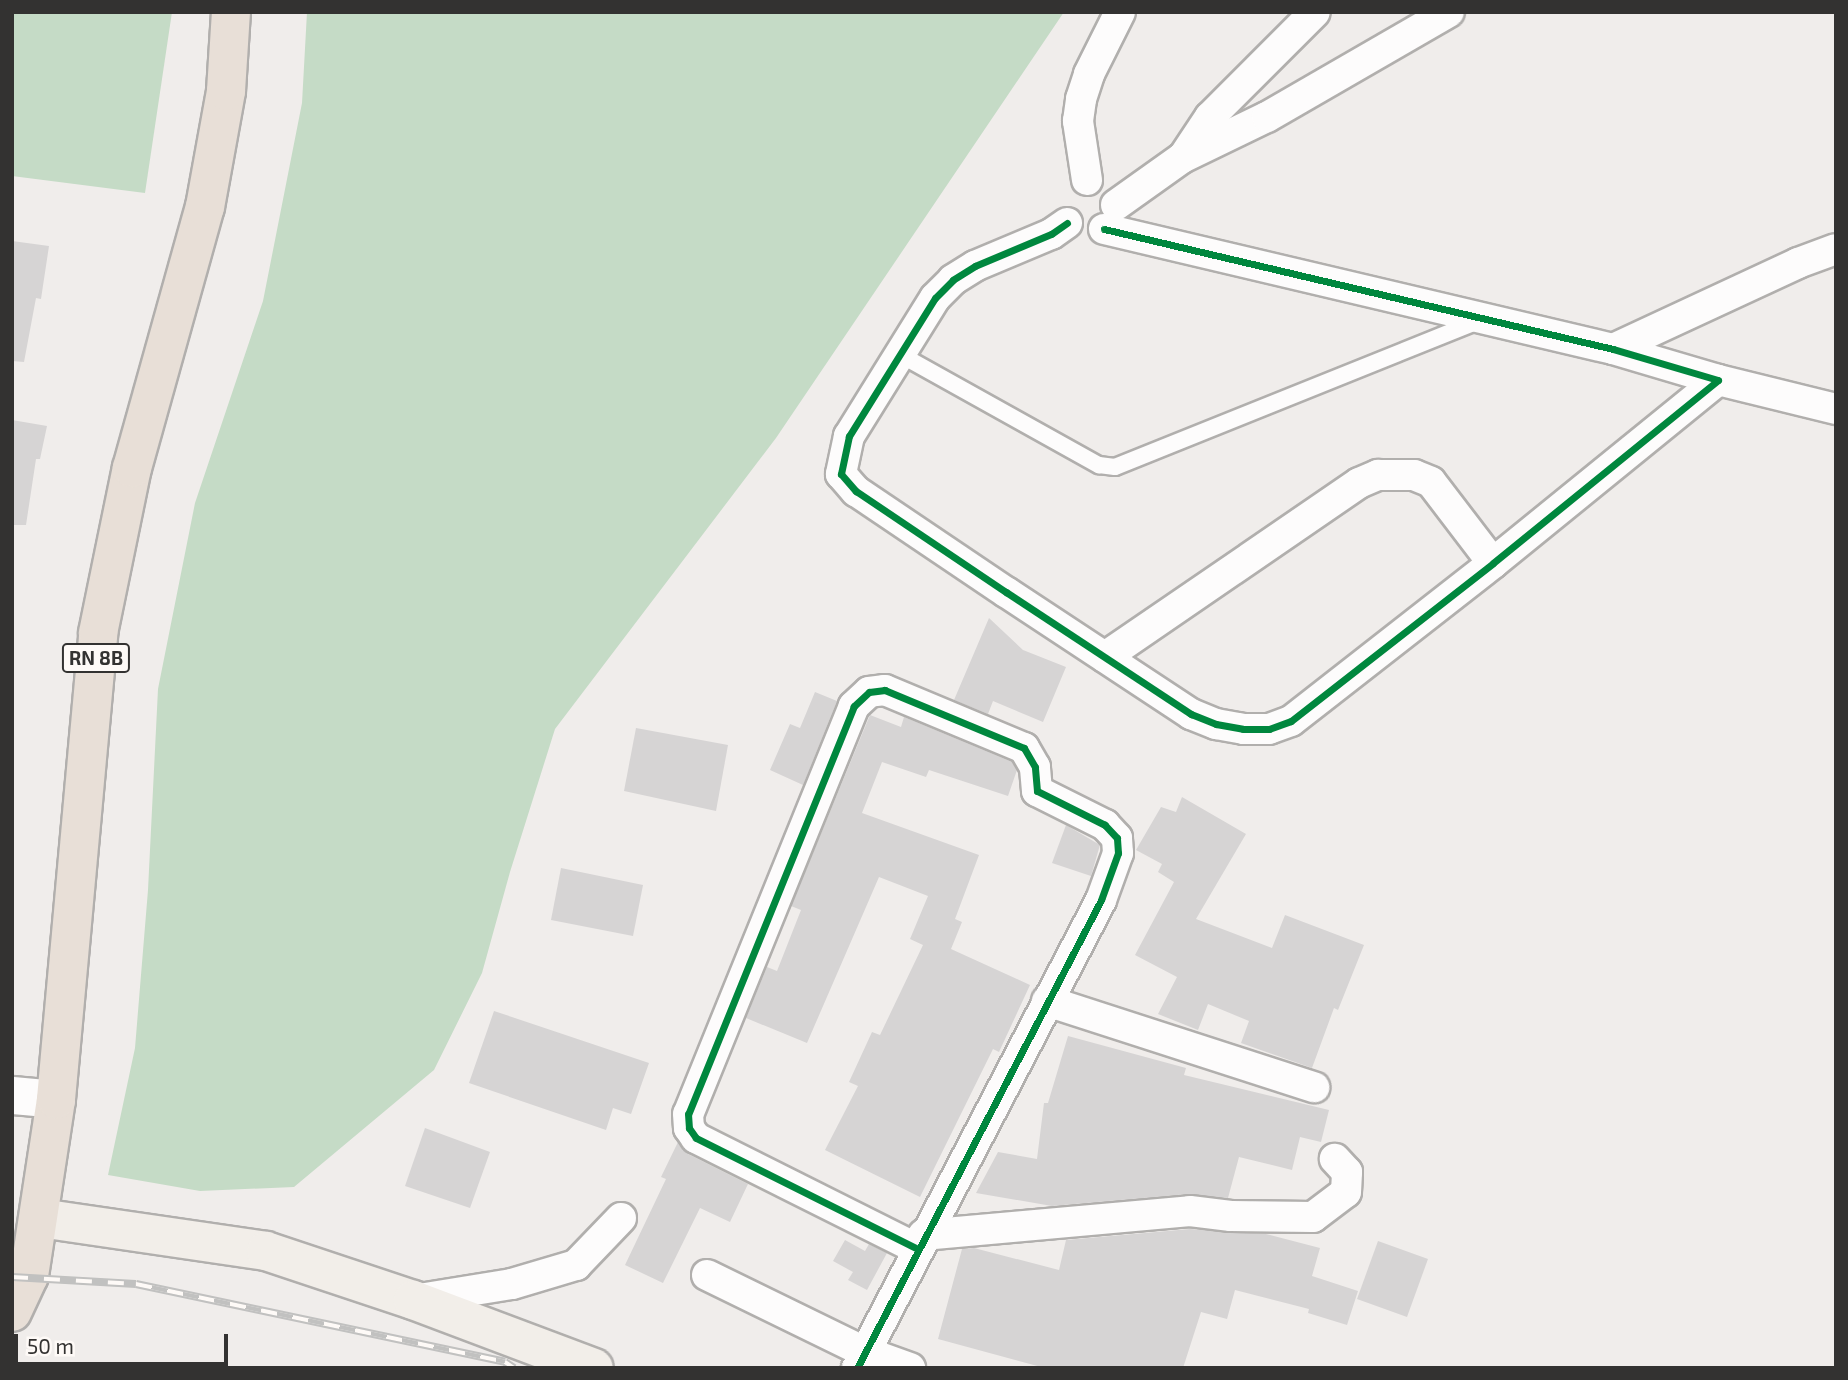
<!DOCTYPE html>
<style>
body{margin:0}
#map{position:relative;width:1848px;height:1380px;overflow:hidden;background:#f0edeb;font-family:"Exo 2",sans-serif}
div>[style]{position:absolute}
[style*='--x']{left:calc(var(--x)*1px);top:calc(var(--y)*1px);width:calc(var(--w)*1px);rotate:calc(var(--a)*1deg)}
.green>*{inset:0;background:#c5dbc6}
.building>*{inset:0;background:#d6d4d4}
.roads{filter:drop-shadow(2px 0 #b1afad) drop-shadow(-2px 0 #b1afad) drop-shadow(0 2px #b1afad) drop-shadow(0 -2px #b1afad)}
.service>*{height:16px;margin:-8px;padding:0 8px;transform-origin:8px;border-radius:8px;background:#fdfcfc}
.minor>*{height:30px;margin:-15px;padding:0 15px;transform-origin:15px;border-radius:15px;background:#fdfcfc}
.tertiary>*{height:37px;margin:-18.5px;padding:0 18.5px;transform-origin:18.5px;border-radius:18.5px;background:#fdfcfc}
.secondary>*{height:38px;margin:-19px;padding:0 19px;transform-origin:19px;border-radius:19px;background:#f2eee9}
.primary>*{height:38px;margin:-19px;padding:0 19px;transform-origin:19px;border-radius:19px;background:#e8dfd7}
.rail>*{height:8px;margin-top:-4px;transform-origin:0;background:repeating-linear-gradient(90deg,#fefaf7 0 16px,#c1c1c0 0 32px);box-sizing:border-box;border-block:2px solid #c1c1c0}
.cycleway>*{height:7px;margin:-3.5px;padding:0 3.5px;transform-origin:3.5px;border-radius:3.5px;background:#00873e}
span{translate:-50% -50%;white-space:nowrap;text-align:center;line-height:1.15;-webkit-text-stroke:6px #fefaf7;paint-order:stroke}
.shield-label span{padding:2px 5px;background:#fefaf7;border:2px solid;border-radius:5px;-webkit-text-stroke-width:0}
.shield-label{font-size:19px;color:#333231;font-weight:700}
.frame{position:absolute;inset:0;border:14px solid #333231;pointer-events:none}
.scale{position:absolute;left:14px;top:1334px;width:214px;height:32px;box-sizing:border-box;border:4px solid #333231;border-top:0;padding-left:9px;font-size:21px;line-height:24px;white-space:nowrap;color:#333231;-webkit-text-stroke:5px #fefaf7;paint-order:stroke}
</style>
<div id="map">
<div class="green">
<i style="clip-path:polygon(12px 12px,172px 12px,145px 193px,12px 176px)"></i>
<i style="clip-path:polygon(307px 12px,1064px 12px,776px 438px,555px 729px,510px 872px,482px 973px,434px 1070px,294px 1187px,200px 1191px,108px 1175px,135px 1048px,148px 890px,158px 689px,195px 503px,263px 301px,302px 103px)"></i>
</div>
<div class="building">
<i style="clip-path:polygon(12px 241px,49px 246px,41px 299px,36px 298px,24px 362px,12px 361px)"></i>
<i style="clip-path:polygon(12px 420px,47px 426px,40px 459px,36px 459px,26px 525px,12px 525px)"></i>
<i style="clip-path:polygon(989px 618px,1023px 650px,1066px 667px,1043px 722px,993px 701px,988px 714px,954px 700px)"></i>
<i style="clip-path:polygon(815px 692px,837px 701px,803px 785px,770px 770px,790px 724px,800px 728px)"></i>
<i style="clip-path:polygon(870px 715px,901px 727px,904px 717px,1012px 762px,1017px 770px,1008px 796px,929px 770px,926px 777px,882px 762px,862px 813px,979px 855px,955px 919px,962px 922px,951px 949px,1030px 985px,999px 1052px,993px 1049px,920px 1197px,825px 1150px,858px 1086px,849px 1082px,872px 1032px,880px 1035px,923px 945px,910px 939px,928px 896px,879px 877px,807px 1043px,746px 1018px,767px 967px,777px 971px,801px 910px,791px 906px)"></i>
<i style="clip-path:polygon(636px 728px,728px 745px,716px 811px,624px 791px)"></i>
<i style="clip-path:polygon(1182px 797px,1246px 834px,1196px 919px,1272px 948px,1285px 915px,1364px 945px,1338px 1010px,1334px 1008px,1312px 1068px,1241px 1043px,1249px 1021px,1208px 1004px,1198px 1030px,1158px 1014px,1177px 977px,1135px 955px,1174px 882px,1158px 872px,1162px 864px,1136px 850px,1161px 807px,1176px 812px)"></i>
<i style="clip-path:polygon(1066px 825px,1100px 845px,1091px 876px,1052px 863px)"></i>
<i style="clip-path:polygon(561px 868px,643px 885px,633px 936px,551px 920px)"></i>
<i style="clip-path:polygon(494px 1011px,649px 1063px,631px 1114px,613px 1108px,606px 1130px,469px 1083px)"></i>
<i style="clip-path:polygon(1068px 1036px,1186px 1068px,1184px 1075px,1329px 1110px,1321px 1142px,1300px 1137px,1292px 1170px,1239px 1157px,1228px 1198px,1189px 1194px,1052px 1206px,976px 1193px,998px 1152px,1037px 1159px,1044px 1103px,1048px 1103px)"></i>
<i style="clip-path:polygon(425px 1128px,490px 1152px,470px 1208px,405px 1186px)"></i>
<i style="clip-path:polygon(678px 1142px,688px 1154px,748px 1184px,730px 1222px,700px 1208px,663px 1283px,625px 1265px,666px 1179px,661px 1177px)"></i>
<i style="clip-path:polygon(1190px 1229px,1266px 1234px,1320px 1248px,1312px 1276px,1358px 1291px,1347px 1325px,1308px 1313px,1309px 1309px,1235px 1290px,1227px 1319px,1201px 1312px,1183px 1368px,1045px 1368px,938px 1339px,962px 1249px,974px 1248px,1059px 1270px,1066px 1240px)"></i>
<i style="clip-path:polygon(845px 1240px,865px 1251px,869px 1244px,887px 1253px,867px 1290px,848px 1280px,853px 1272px,833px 1261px)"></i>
<i style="clip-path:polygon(1378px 1241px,1428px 1259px,1407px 1317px,1357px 1299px)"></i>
</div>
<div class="roads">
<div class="service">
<i style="--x:901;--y:355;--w:227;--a:29.1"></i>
<i style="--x:1099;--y:465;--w:16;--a:7"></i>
<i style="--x:1115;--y:467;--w:392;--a:-21.9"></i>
</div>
<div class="minor">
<i style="--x:1184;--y:156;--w:47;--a:-56.3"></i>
<i style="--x:1210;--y:117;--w:148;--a:-45"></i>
<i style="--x:1087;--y:180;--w:60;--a:-98.7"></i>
<i style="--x:1078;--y:121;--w:22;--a:-82"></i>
<i style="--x:1081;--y:99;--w:26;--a:-72"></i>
<i style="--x:1089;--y:74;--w:69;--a:-63.4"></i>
<i style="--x:1116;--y:205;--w:81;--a:-35.5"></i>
<i style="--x:1182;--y:158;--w:94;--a:-25.8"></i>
<i style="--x:1267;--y:117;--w:210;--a:-30"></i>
<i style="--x:1067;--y:223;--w:19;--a:145"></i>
<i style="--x:1051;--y:234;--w:82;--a:157.2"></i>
<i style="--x:975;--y:266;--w:26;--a:148"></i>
<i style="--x:953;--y:280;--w:25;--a:135"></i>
<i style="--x:935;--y:298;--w:163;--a:121.9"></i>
<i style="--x:849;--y:436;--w:39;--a:102"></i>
<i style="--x:841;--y:474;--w:23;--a:49"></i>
<i style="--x:856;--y:491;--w:181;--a:34"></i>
<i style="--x:1006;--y:592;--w:222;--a:33.4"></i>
<i style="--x:1191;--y:714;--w:27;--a:22"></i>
<i style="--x:1216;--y:724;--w:27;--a:10"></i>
<i style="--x:1243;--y:729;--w:26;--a:0"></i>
<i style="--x:1269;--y:729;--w:23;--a:-20"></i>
<i style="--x:1291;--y:721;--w:256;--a:-38"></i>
<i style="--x:1493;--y:563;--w:290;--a:-39.1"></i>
<i style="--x:1718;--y:380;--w:109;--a:-163.6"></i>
<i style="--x:1613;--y:349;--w:523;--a:-166.73"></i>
<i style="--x:1613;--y:349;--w:204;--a:-24.9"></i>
<i style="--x:1798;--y:263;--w:40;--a:-20.2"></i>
<i style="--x:1718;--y:380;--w:122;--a:13.8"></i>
<i style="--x:1105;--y:657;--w:308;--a:-34.4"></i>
<i style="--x:1359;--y:483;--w:21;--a:-23"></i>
<i style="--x:1378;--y:475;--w:36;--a:0"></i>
<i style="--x:1414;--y:475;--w:18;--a:22"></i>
<i style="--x:1431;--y:482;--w:102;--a:52.6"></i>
<i style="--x:1047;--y:1001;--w:281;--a:17.9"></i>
<i style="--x:923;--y:1235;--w:268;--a:-5.1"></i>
<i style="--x:1190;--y:1211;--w:41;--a:7"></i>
<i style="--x:1231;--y:1216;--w:82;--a:0.7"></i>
<i style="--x:1313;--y:1217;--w:41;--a:-37.1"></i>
<i style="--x:1346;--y:1192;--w:20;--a:-87"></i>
<i style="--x:1347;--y:1172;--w:18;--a:-133"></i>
<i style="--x:707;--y:1275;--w:176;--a:26"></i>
<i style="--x:865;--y:1352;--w:48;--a:19.6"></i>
<i style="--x:413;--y:1300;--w:100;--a:-9.2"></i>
<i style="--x:512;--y:1284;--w:67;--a:-16.5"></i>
<i style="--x:576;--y:1265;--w:65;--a:-46.2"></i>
<i style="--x:857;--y:1368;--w:528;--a:-62.46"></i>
<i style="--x:1101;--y:900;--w:50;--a:-70.1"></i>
<i style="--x:1118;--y:853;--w:15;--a:-94"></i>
<i style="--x:1117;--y:838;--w:18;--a:-133"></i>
<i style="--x:1105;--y:825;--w:76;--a:-153.4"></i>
<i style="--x:1037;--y:791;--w:24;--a:-95"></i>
<i style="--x:1035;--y:767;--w:22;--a:-120"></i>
<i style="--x:1024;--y:748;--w:151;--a:-157.4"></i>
<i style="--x:885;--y:690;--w:16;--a:173"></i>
<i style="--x:869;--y:692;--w:21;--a:137"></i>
<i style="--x:854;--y:706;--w:440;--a:112.1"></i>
<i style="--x:688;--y:1114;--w:14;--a:86"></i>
<i style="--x:689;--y:1128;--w:12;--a:55"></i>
<i style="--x:696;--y:1138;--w:246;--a:26.6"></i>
</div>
<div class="tertiary">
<i style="--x:12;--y:1095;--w:44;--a:5.2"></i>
</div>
<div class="secondary">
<i style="--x:40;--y:1218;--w:228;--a:8.3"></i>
<i style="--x:266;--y:1251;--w:155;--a:18.4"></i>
<i style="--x:413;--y:1300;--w:193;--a:20.6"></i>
</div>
<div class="primary">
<i style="--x:12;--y:1312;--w:40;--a:-65"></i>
<i style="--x:29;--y:1276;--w:179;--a:-81.3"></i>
<i style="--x:56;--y:1099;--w:468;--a:-84.8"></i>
<i style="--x:98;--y:633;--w:168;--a:-78.4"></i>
<i style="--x:132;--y:468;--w:271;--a:-74.4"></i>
<i style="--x:205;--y:207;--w:118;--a:-79.7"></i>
<i style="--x:226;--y:91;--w:79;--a:-86.4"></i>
</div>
</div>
<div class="rail">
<i style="--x:12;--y:1277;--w:124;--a:3.2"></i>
<i style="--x:136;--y:1284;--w:377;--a:11.9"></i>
<i style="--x:505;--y:1362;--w:11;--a:34"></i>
</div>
<div class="cycleway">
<i style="--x:1067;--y:223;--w:19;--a:145"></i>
<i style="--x:1051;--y:234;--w:82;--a:157.2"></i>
<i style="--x:975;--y:266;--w:26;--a:148"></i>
<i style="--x:953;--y:280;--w:25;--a:135"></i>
<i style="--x:935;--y:298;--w:163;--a:121.9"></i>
<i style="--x:849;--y:436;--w:39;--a:102"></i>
<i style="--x:841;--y:474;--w:23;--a:49"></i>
<i style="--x:856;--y:491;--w:181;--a:34"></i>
<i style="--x:1006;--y:592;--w:222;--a:33.4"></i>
<i style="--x:1191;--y:714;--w:27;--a:22"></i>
<i style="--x:1216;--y:724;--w:27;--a:10"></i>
<i style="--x:1243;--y:729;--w:26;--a:0"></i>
<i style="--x:1269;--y:729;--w:23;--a:-20"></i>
<i style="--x:1291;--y:721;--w:256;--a:-38"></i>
<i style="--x:1493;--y:563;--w:290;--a:-39.1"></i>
<i style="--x:1718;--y:380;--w:109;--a:-163.6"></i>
<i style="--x:1613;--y:349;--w:523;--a:-166.73"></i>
<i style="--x:857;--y:1368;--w:528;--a:-62.46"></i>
<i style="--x:1101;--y:900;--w:50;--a:-70.1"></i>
<i style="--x:1118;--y:853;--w:15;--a:-94"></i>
<i style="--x:1117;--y:838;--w:18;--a:-133"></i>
<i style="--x:1105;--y:825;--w:76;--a:-153.4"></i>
<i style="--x:1037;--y:791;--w:24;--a:-95"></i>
<i style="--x:1035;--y:767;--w:22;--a:-120"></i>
<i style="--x:1024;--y:748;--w:151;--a:-157.4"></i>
<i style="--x:885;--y:690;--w:16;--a:173"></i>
<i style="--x:869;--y:692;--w:21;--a:137"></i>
<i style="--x:854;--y:706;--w:440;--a:112.1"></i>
<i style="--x:688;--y:1114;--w:14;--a:86"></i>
<i style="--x:689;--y:1128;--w:12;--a:55"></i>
<i style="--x:696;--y:1138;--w:246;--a:26.6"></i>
</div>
<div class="shield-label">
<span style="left:96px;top:658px">RN 8B</span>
</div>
<div class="frame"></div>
<div class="scale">50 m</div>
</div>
